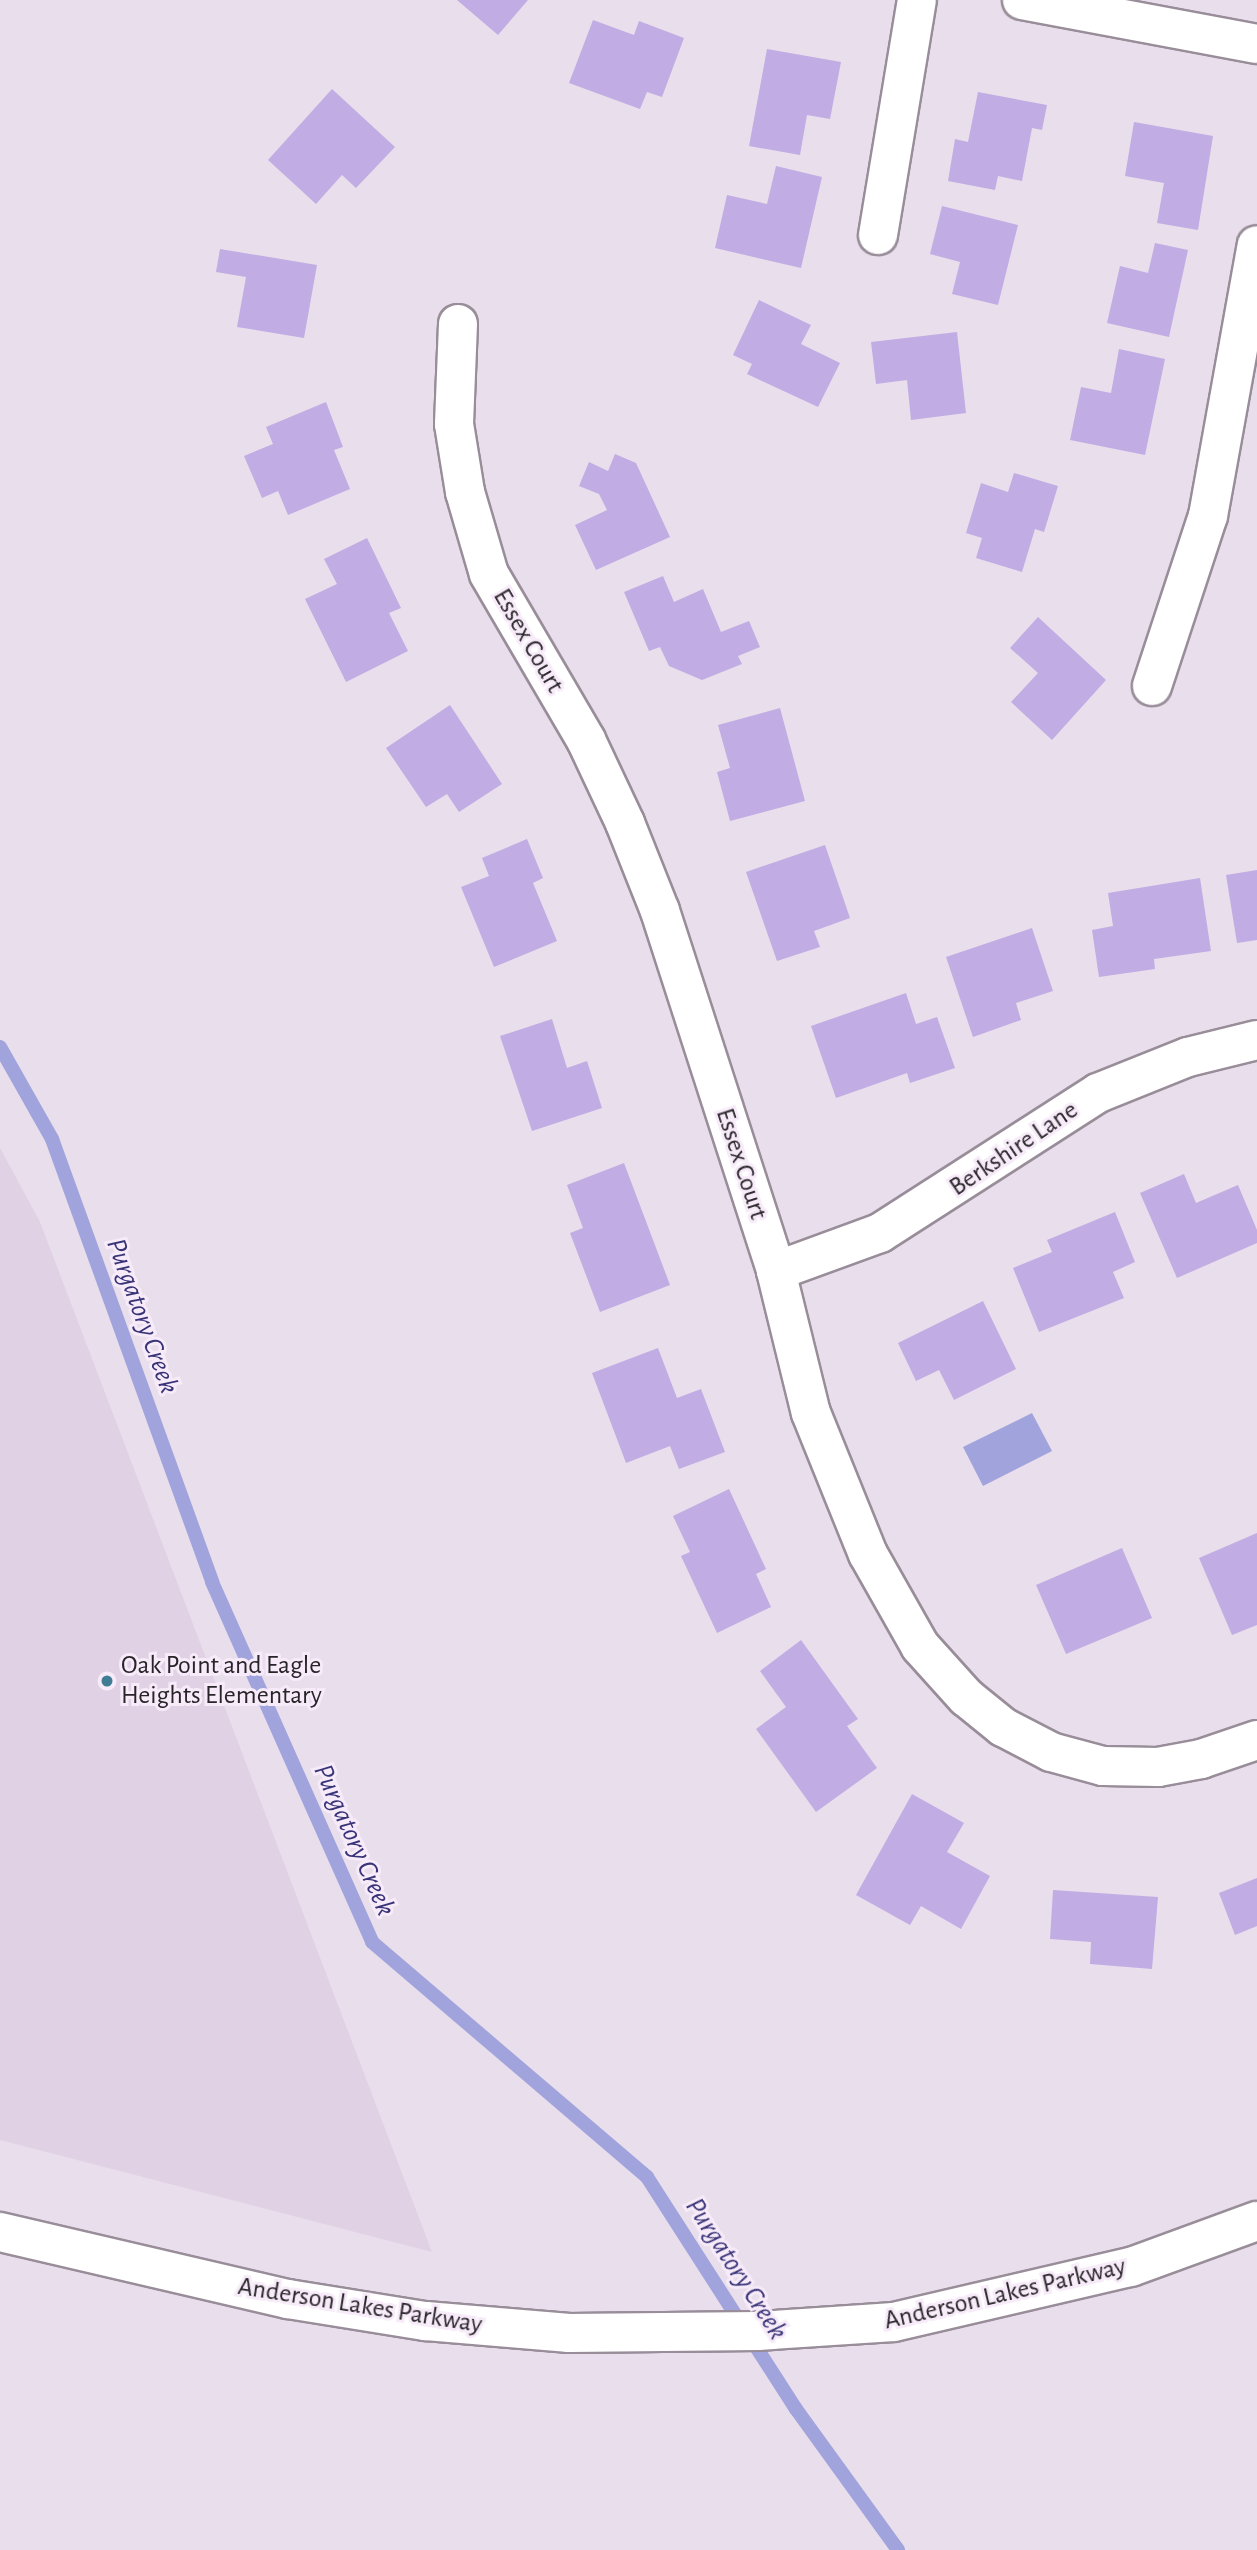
<!DOCTYPE html>
<style>
body{margin:0}
#map{position:relative;width:1257px;height:2550px;overflow:hidden;background:#e9deeb;font-family:"Alegreya Sans",sans-serif}
div>[style]{position:absolute}
[style*='--x']{left:calc(var(--x)*1px);top:calc(var(--y)*1px);width:calc(var(--w)*1px);rotate:calc(var(--a)*1deg)}
.built>*{inset:0;background:#e1d1e4}
.water>*{inset:0;background:#a1a3dc}
.stream>*{height:14px;margin:-7px;padding:0 7px;transform-origin:7px;border-radius:7px;background:#a1a3dc}
.building>*{inset:0;background:#c1ace4}
.roads{filter:drop-shadow(2px 0 #988d99) drop-shadow(-2px 0 #988d99) drop-shadow(0 2px #988d99) drop-shadow(0 -2px #988d99)}
.minor>*{height:38px;margin:-19px;padding:0 19px;transform-origin:19px;border-radius:19px;background:#fff}
.dots>*{width:19px;height:19px;translate:-50% -50%;box-sizing:border-box;border:4px solid #f7ebf9;border-radius:50%}
span{translate:-50% -50%;white-space:nowrap;text-align:center;line-height:1.15;-webkit-text-stroke:6px #f7ebf9;paint-order:stroke}
.street-label{font-size:26px;color:#282429}
.poi-label{font-size:26px;color:#282429}
.left{translate:0 -50%;text-align:left}
.water-label{font-size:28px;color:#393478;font-style:italic}
</style>
<div id="map">
<div class="built">
<i style="clip-path:polygon(0 1148px,40px 1222px,432px 2252px,0 2140px)"></i>
</div>
<div class="water">
<i style="clip-path:polygon(1032px 1413px,1052px 1451px,983px 1486px,963px 1447px)"></i>
</div>
<div class="stream">
<i style="--x:0;--y:1047;--w:106;--a:60.5"></i>
<i style="--x:52;--y:1139;--w:471;--a:70.1"></i>
<i style="--x:212;--y:1582;--w:394;--a:66"></i>
<i style="--x:372;--y:1942;--w:362;--a:40.5"></i>
<i style="--x:647;--y:2177;--w:276;--a:57.3"></i>
<i style="--x:796;--y:2409;--w:174;--a:54.1"></i>
</div>
<div class="building">
<i style="clip-path:polygon(457px 0,528px 0,498px 35px)"></i>
<i style="clip-path:polygon(593px 20px,634px 35px,639px 21px,684px 38px,662px 97px,647px 92px,640px 109px,569px 83px)"></i>
<i style="clip-path:polygon(767px 49px,841px 62px,830px 119px,807px 115px,800px 155px,749px 146px)"></i>
<i style="clip-path:polygon(332px 89px,395px 147px,356px 188px,342px 175px,316px 204px,268px 160px)"></i>
<i style="clip-path:polygon(978px 92px,1047px 105px,1042px 130px,1032px 128px,1022px 181px,998px 176px,995px 190px,948px 181px,955px 139px,968px 142px)"></i>
<i style="clip-path:polygon(1134px 122px,1213px 136px,1198px 230px,1157px 223px,1164px 183px,1125px 176px)"></i>
<i style="clip-path:polygon(776px 166px,822px 177px,801px 268px,715px 248px,727px 195px,767px 204px)"></i>
<i style="clip-path:polygon(942px 206px,1018px 225px,998px 305px,952px 294px,960px 262px,930px 254px)"></i>
<i style="clip-path:polygon(1155px 243px,1188px 250px,1169px 337px,1107px 323px,1120px 266px,1148px 273px)"></i>
<i style="clip-path:polygon(220px 249px,317px 265px,304px 338px,237px 327px,246px 277px,216px 272px)"></i>
<i style="clip-path:polygon(759px 300px,811px 325px,801px 344px,840px 363px,818px 407px,747px 374px,752px 364px,733px 355px)"></i>
<i style="clip-path:polygon(957px 332px,966px 413px,911px 420px,907px 380px,876px 384px,871px 342px)"></i>
<i style="clip-path:polygon(1119px 349px,1165px 359px,1145px 455px,1070px 440px,1081px 387px,1111px 393px)"></i>
<i style="clip-path:polygon(326px 402px,343px 447px,334px 450px,350px 489px,288px 515px,278px 491px,262px 498px,244px 456px,273px 444px,266px 427px)"></i>
<i style="clip-path:polygon(615px 454px,636px 463px,670px 537px,596px 570px,575px 525px,607px 510px,599px 494px,579px 486px,589px 462px,608px 471px)"></i>
<i style="clip-path:polygon(1014px 473px,1058px 486px,1044px 532px,1035px 529px,1022px 572px,976px 558px,982px 538px,966px 533px,981px 483px,1008px 492px)"></i>
<i style="clip-path:polygon(367px 538px,401px 608px,389px 613px,408px 651px,346px 682px,305px 599px,337px 584px,324px 559px)"></i>
<i style="clip-path:polygon(663px 576px,674px 602px,703px 589px,721px 632px,749px 621px,760px 647px,738px 656px,742px 664px,702px 680px,669px 666px,660px 647px,649px 651px,624px 592px)"></i>
<i style="clip-path:polygon(1038px 617px,1106px 680px,1052px 740px,1011px 702px,1038px 673px,1010px 648px)"></i>
<i style="clip-path:polygon(450px 705px,502px 784px,459px 812px,447px 794px,426px 807px,386px 748px)"></i>
<i style="clip-path:polygon(780px 708px,805px 801px,730px 821px,717px 772px,730px 768px,718px 725px)"></i>
<i style="clip-path:polygon(527px 839px,543px 878px,533px 883px,557px 941px,494px 967px,461px 887px,489px 876px,482px 858px)"></i>
<i style="clip-path:polygon(825px 845px,850px 918px,814px 931px,820px 947px,777px 961px,746px 872px)"></i>
<i style="clip-path:polygon(1257px 870px,1257px 940px,1237px 943px,1226px 875px)"></i>
<i style="clip-path:polygon(1200px 878px,1211px 951px,1154px 959px,1155px 969px,1099px 977px,1092px 930px,1113px 926px,1108px 893px)"></i>
<i style="clip-path:polygon(1032px 928px,1053px 991px,1016px 1003px,1021px 1020px,973px 1037px,946px 957px)"></i>
<i style="clip-path:polygon(906px 993px,916px 1024px,937px 1017px,955px 1068px,910px 1083px,907px 1073px,836px 1098px,811px 1026px)"></i>
<i style="clip-path:polygon(552px 1019px,567px 1068px,587px 1061px,602px 1108px,532px 1131px,500px 1036px)"></i>
<i style="clip-path:polygon(624px 1163px,670px 1285px,600px 1312px,570px 1233px,583px 1228px,567px 1185px)"></i>
<i style="clip-path:polygon(1184px 1174px,1196px 1203px,1238px 1185px,1257px 1230px,1257px 1243px,1177px 1278px,1140px 1193px)"></i>
<i style="clip-path:polygon(1115px 1212px,1135px 1262px,1113px 1272px,1124px 1298px,1039px 1332px,1013px 1268px,1052px 1252px,1047px 1240px)"></i>
<i style="clip-path:polygon(983px 1301px,1016px 1369px,954px 1400px,939px 1370px,916px 1381px,898px 1343px)"></i>
<i style="clip-path:polygon(658px 1348px,677px 1398px,701px 1389px,725px 1452px,679px 1469px,670px 1446px,626px 1463px,592px 1373px)"></i>
<i style="clip-path:polygon(729px 1489px,766px 1569px,756px 1574px,771px 1607px,717px 1633px,681px 1556px,690px 1552px,673px 1516px)"></i>
<i style="clip-path:polygon(1257px 1533px,1257px 1625px,1232px 1635px,1199px 1558px)"></i>
<i style="clip-path:polygon(1122px 1548px,1152px 1618px,1066px 1654px,1036px 1585px)"></i>
<i style="clip-path:polygon(801px 1640px,858px 1719px,847px 1726px,877px 1768px,816px 1812px,756px 1729px,786px 1707px,760px 1671px)"></i>
<i style="clip-path:polygon(912px 1794px,964px 1823px,947px 1852px,990px 1876px,961px 1929px,921px 1906px,910px 1925px,856px 1895px)"></i>
<i style="clip-path:polygon(1257px 1878px,1257px 1926px,1235px 1935px,1219px 1893px)"></i>
<i style="clip-path:polygon(1053px 1890px,1158px 1897px,1152px 1969px,1090px 1964px,1091px 1942px,1050px 1939px)"></i>
</div>
<div class="roads">
<div class="minor">
<i style="--x:1022;--y:0;--w:239;--a:10.6"></i>
<i style="--x:878;--y:235;--w:238;--a:-80.6"></i>
<i style="--x:458;--y:324;--w:100;--a:92.3"></i>
<i style="--x:454;--y:424;--w:69;--a:80.8"></i>
<i style="--x:465;--y:492;--w:85;--a:73.7"></i>
<i style="--x:489;--y:574;--w:192;--a:59.7"></i>
<i style="--x:586;--y:740;--w:92;--a:64.8"></i>
<i style="--x:625;--y:823;--w:95;--a:68.3"></i>
<i style="--x:660;--y:911;--w:378;--a:72.1"></i>
<i style="--x:776;--y:1271;--w:146;--a:76.2"></i>
<i style="--x:811;--y:1413;--w:152;--a:68"></i>
<i style="--x:868;--y:1554;--w:106;--a:60.5"></i>
<i style="--x:920;--y:1646;--w:69;--a:48"></i>
<i style="--x:966;--y:1697;--w:48;--a:39"></i>
<i style="--x:1003;--y:1727;--w:54;--a:27.5"></i>
<i style="--x:1051;--y:1752;--w:54;--a:15.1"></i>
<i style="--x:1103;--y:1766;--w:55;--a:1"></i>
<i style="--x:1158;--y:1767;--w:44;--a:-10.5"></i>
<i style="--x:1201;--y:1759;--w:59;--a:-18.7"></i>
<i style="--x:1152;--y:686;--w:179;--a:-71.8"></i>
<i style="--x:1208;--y:516;--w:275;--a:-79.8"></i>
<i style="--x:776;--y:1271;--w:111;--a:-20.1"></i>
<i style="--x:880;--y:1233;--w:259;--a:-32.7"></i>
<i style="--x:1098;--y:1093;--w:97;--a:-21.8"></i>
<i style="--x:1188;--y:1057;--w:71;--a:-13.8"></i>
<i style="--x:0;--y:2232;--w:296;--a:13.1"></i>
<i style="--x:288;--y:2299;--w:140;--a:9.1"></i>
<i style="--x:426;--y:2321;--w:144;--a:4.8"></i>
<i style="--x:569;--y:2333;--w:189;--a:-0.6"></i>
<i style="--x:758;--y:2331;--w:136;--a:-3.8"></i>
<i style="--x:894;--y:2322;--w:243;--a:-13.1"></i>
<i style="--x:1131;--y:2267;--w:134;--a:-20.1"></i>
</div>
</div>
<div class="dots">
<i style="left:107px;top:1681px;background:#407d94"></i>
</div>
<div class="street-label">
<span style="left:528px;top:641px;rotate:60deg">Essex Court</span>
<span style="left:1014px;top:1149px;rotate:-34deg">Berkshire Lane</span>
<span style="left:741px;top:1164px;rotate:72deg">Essex Court</span>
<span style="left:1005px;top:2294px;rotate:-13deg">Anderson Lakes Parkway</span>
<span style="left:360px;top:2306px;rotate:9deg">Anderson Lakes Parkway</span>
</div>
<div class="poi-label">
<span class="left" style="left:121px;top:1681px">Oak Point and Eagle<br>Heights Elementary</span>
</div>
<div class="water-label">
<span style="left:142px;top:1316px;rotate:70deg">Purgatory Creek</span>
<span style="left:354px;top:1840px;rotate:66deg">Purgatory Creek</span>
<span style="left:736px;top:2269px;rotate:57deg">Purgatory Creek</span>
</div>
</div>
